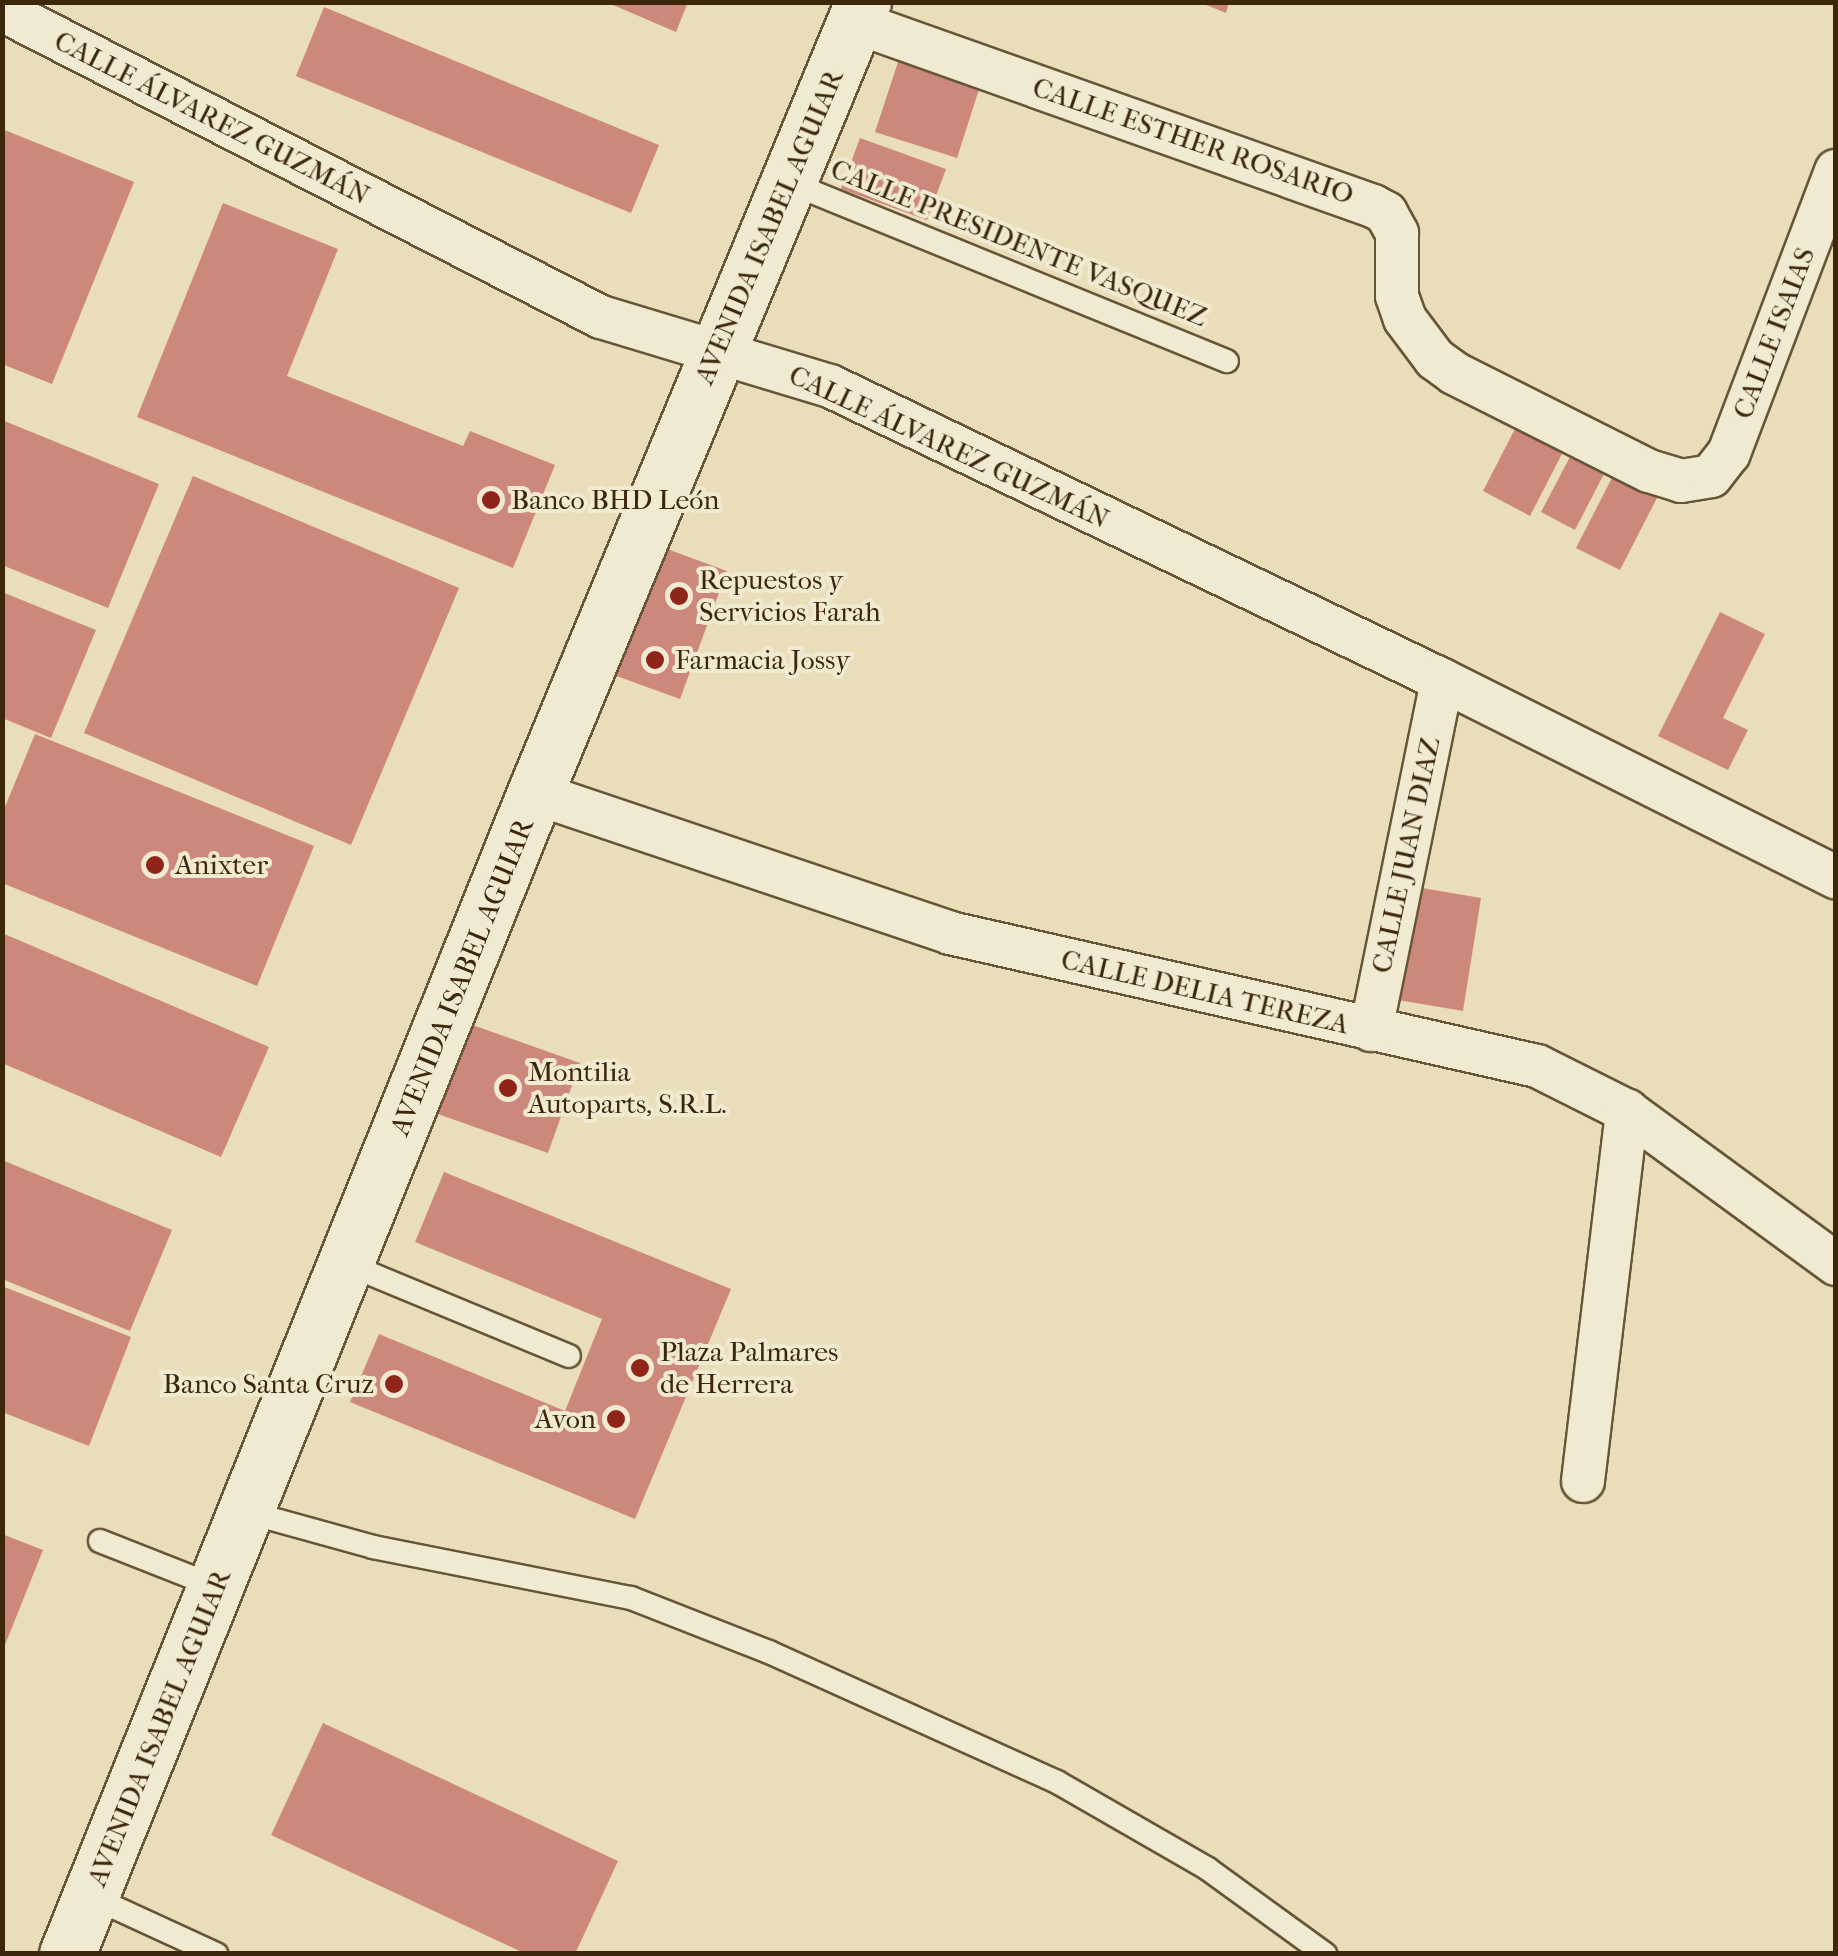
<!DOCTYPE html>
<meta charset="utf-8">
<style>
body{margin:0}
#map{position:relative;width:1838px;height:1956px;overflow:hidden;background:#e9deb9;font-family:"IM FELL French Canon",serif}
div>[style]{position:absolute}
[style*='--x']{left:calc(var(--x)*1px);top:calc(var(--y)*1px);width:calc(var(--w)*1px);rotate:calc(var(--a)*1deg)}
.building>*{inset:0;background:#cd887c}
.roads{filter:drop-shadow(2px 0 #675536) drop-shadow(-2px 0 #675536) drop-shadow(0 2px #675536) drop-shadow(0 -2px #675536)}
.service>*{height:22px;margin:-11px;padding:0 11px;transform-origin:11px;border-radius:11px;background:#f1ead2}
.minor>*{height:42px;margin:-21px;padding:0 21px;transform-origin:21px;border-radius:21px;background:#f1ead2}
.secondary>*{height:55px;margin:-27.5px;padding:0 27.5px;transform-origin:27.5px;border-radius:27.5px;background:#f1ead2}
.dots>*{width:28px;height:28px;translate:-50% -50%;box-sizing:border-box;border:5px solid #f1ead2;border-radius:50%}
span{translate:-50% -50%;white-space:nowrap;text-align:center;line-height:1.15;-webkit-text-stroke:8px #f1ead2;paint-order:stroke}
.street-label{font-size:28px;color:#3c270b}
.poi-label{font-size:28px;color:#3c270b}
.left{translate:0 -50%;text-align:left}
.right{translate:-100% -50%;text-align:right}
.frame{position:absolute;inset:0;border:5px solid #3c270b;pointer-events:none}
</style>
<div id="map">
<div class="building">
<i style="clip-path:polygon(606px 2px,688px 2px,676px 32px)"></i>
<i style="clip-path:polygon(1199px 2px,1229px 2px,1226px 13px)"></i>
<i style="clip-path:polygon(324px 7px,659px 145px,631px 213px,296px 76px)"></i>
<i style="clip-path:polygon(900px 56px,981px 83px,957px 158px,875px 132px)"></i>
<i style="clip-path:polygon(2px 129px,134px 182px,52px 384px,2px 364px)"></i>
<i style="clip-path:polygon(860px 138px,946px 169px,927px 220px,841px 189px)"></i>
<i style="clip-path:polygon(223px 203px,338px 249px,287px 376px,463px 446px,470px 431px,555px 465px,513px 568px,137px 417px)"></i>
<i style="clip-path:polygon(2px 420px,159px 484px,108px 608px,2px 565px)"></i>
<i style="clip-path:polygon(1519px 421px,1566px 446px,1530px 516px,1483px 491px)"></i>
<i style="clip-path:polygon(1572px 453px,1606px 470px,1575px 530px,1541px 512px)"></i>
<i style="clip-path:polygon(1615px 472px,1659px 494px,1620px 570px,1576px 548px)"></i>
<i style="clip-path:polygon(193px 476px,459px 588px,351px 845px,84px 733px)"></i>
<i style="clip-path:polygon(659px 546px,727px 571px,680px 699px,611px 674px)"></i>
<i style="clip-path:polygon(2px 592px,96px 630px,51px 738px,2px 718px)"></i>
<i style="clip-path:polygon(1720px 612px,1765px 634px,1723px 718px,1748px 730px,1728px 770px,1658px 736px)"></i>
<i style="clip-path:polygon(35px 734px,314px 846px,257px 986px,2px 883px,2px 814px)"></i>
<i style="clip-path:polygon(1416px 887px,1481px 898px,1463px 1011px,1398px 1000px)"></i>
<i style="clip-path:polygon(2px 933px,269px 1047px,221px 1157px,2px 1063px)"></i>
<i style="clip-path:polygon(467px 1023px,580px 1063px,548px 1153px,435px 1113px)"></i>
<i style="clip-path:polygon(2px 1160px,172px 1230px,130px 1331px,2px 1279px)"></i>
<i style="clip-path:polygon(444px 1172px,731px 1289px,635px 1519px,350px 1402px,379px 1334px,565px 1411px,602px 1319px,415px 1242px)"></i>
<i style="clip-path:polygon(2px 1286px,131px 1337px,89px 1446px,2px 1412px)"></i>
<i style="clip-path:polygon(2px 1534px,43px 1550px,3px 1650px,2px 1650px)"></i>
<i style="clip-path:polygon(323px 1723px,618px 1861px,575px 1954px,526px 1954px,271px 1835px)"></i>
</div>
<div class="roads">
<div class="service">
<i style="--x:788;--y:182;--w:474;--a:22.2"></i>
<i style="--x:347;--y:1264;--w:240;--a:22.5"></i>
<i style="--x:247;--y:1512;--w:131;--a:15.5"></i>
<i style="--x:373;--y:1547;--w:263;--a:11.2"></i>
<i style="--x:631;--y:1598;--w:148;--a:21.4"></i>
<i style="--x:769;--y:1652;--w:316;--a:24.3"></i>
<i style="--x:1057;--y:1782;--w:174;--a:29.9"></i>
<i style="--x:1208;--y:1869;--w:145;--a:36"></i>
<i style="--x:100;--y:1541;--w:126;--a:21.5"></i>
<i style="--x:90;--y:1896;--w:139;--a:24.7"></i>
</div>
<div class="minor">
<i style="--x:2;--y:10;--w:673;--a:27.14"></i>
<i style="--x:601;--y:317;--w:239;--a:16.8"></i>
<i style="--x:830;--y:386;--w:679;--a:25.66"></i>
<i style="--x:1442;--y:680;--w:441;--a:26.6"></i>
<i style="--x:855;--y:22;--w:550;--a:19.56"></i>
<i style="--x:1373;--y:206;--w:15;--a:28"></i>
<i style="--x:1386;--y:213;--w:23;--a:61"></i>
<i style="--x:1397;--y:233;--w:63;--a:90"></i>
<i style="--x:1397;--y:296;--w:24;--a:71"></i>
<i style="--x:1405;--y:319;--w:50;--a:53.1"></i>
<i style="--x:1435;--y:359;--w:24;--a:36"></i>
<i style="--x:1454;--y:373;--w:218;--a:26.7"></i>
<i style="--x:1649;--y:471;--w:34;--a:17"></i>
<i style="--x:1681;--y:481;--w:30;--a:-9"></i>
<i style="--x:1711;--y:476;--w:29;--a:-52"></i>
<i style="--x:1729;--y:453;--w:302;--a:-69.2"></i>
<i style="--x:535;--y:793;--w:438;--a:18.6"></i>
<i style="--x:950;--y:933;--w:602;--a:12.77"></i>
<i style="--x:1537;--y:1066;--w:101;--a:26.6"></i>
<i style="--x:1627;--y:1111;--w:259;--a:36.2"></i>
<i style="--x:1371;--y:1030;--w:357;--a:-78.5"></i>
<i style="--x:1583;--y:1481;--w:373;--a:-83.2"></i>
</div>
<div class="secondary">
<i style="--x:67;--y:1954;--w:1252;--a:-68.05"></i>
<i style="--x:535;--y:793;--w:856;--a:-67.48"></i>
</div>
</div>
<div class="dots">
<i style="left:491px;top:500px;background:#8f2418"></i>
<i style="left:679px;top:596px;background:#8f2418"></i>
<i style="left:655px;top:660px;background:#8f2418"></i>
<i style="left:155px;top:865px;background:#8f2418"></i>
<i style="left:508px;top:1088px;background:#8f2418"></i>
<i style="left:640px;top:1368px;background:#8f2418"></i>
<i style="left:394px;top:1384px;background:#8f2418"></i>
<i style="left:616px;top:1419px;background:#8f2418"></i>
</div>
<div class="street-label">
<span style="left:212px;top:118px;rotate:27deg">CALLE ÁLVAREZ GUZMÁN</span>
<span style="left:1193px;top:141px;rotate:19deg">CALLE ESTHER ROSARIO</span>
<span style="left:769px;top:227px;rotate:-67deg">AVENIDA ISABEL AGUIAR</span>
<span style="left:1019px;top:243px;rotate:22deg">CALLE PRESIDENTE VASQUEZ</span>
<span style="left:1774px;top:333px;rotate:-69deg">CALLE ISAIAS</span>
<span style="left:949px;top:447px;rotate:25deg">CALLE ÁLVAREZ GUZMÁN</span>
<span style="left:1406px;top:855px;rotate:-78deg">CALLE JUAN DIAZ</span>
<span style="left:462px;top:977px;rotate:-68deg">AVENIDA ISABEL AGUIAR</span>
<span style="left:1205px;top:992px;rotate:13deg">CALLE DELIA TEREZA</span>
<span style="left:159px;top:1728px;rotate:-68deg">AVENIDA ISABEL AGUIAR</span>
</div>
<div class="poi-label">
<span class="left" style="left:511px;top:500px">Banco BHD León</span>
<span class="left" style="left:699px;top:596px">Repuestos y<br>Servicios Farah</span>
<span class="left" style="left:675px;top:660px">Farmacia Jossy</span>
<span class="left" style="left:175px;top:865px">Anixter</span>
<span class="left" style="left:528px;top:1088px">Montilia<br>Autoparts, S.R.L.</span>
<span class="left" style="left:660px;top:1368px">Plaza Palmares<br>de Herrera</span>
<span class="right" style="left:374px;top:1384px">Banco Santa Cruz</span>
<span class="right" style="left:596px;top:1419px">Avon</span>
</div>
<div class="frame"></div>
</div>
